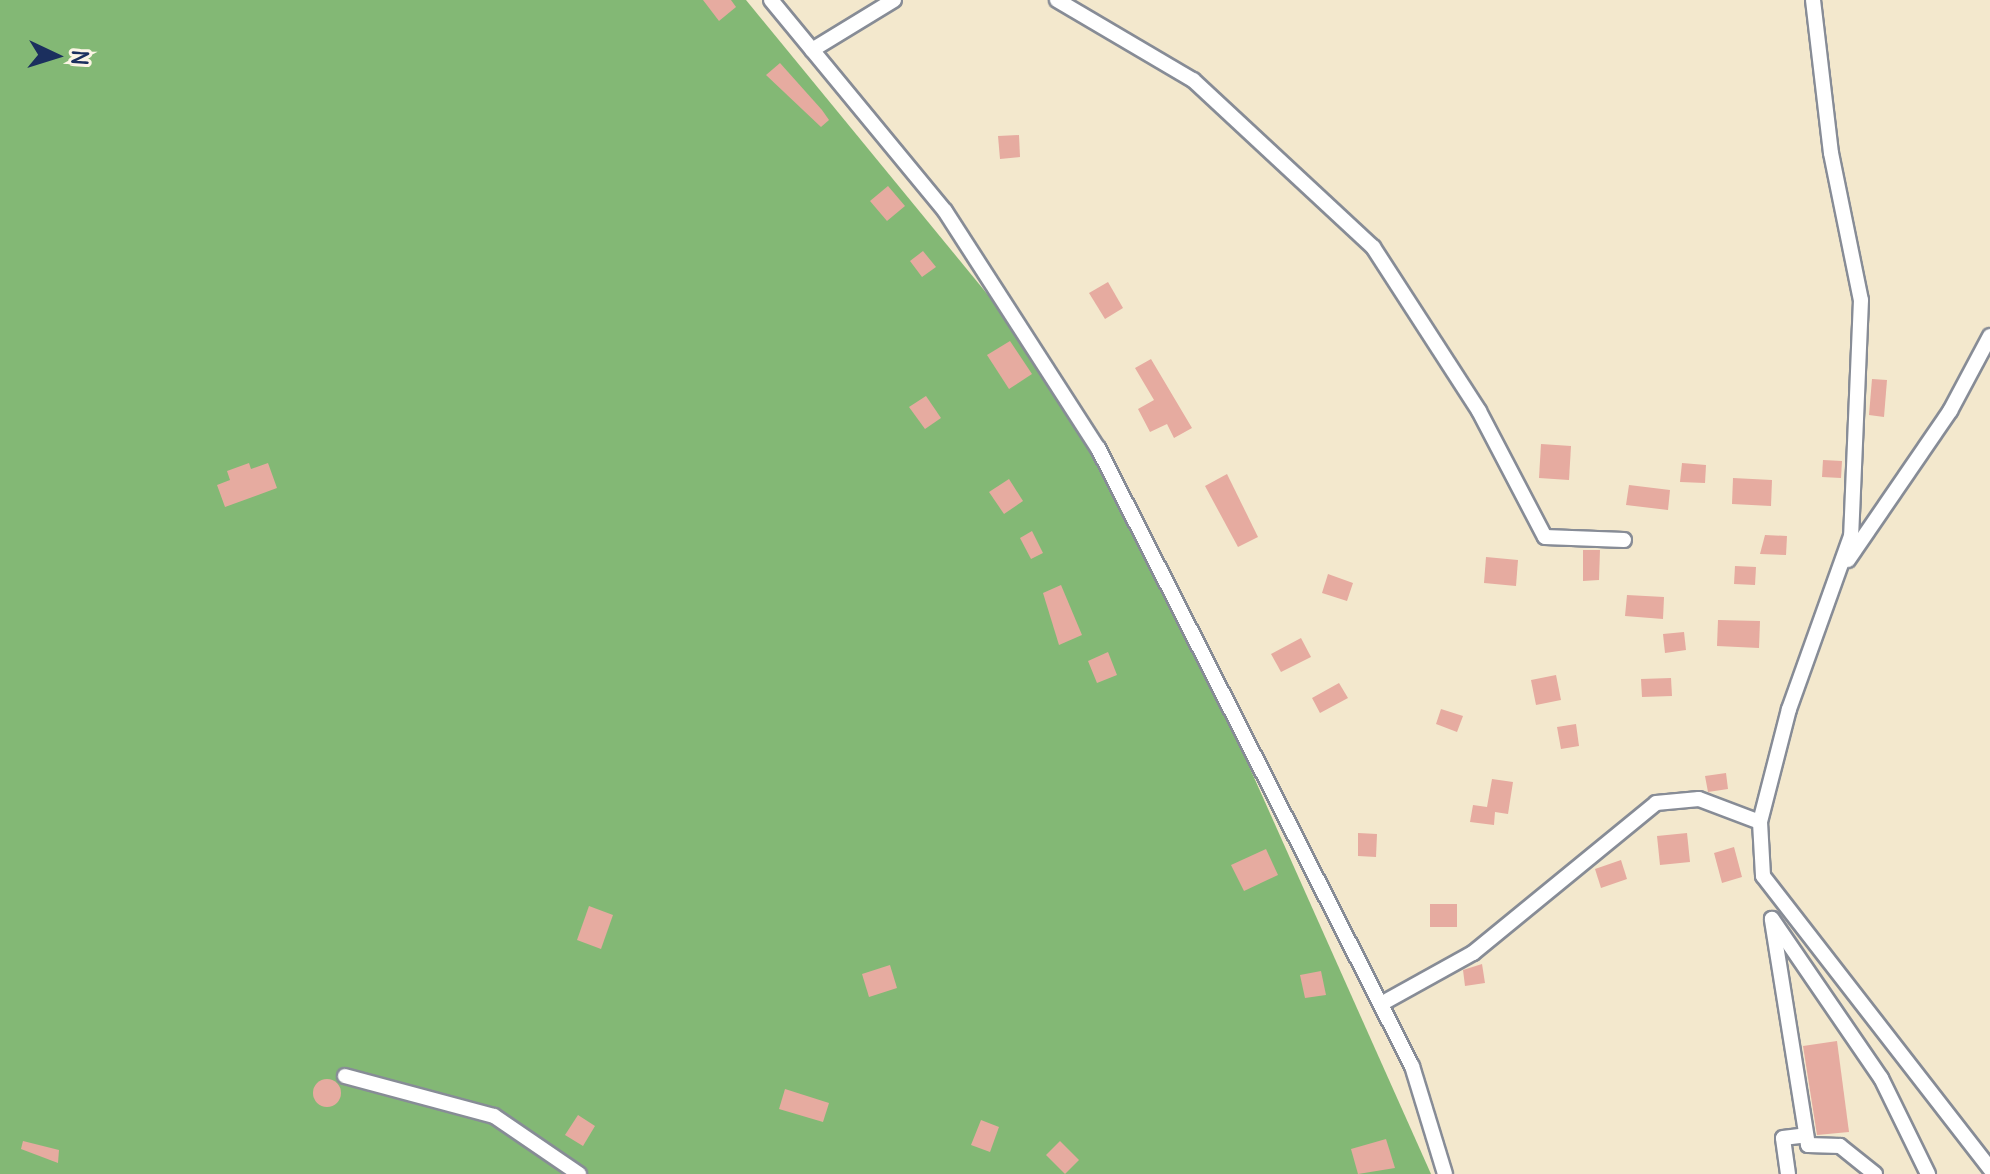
<!DOCTYPE html>
<style>
body{margin:0}
#map{position:relative;width:1990px;height:1174px;overflow:hidden;background:#f3e8cd;font-family:Delius,sans-serif}
div>[style]{position:absolute}
[style*='--x']{left:calc(var(--x)*1px);top:calc(var(--y)*1px);width:calc(var(--w)*1px);rotate:calc(var(--a)*1deg)}
.forest>*{inset:0;background:#83b875}
.building>*{inset:0;background:#e6aba0}
.round{border-radius:50%}
.roads{filter:drop-shadow(2px 0 #878c96) drop-shadow(-2px 0 #878c96) drop-shadow(0 2px #878c96) drop-shadow(0 -2px #878c96)}
.street>*{height:14px;margin:-7px;padding:0 7px;transform-origin:7px;border-radius:7px;background:#fff}
span{translate:-50% -50%;white-space:nowrap;text-align:center;line-height:1.15;-webkit-text-stroke:6px #fcf5e5;paint-order:stroke}
.north{position:absolute;left:16px;top:16px;width:80px;height:80px;-webkit-text-stroke:6px #fcf5e5;paint-order:stroke;rotate:94deg;font-size:22px;font-weight:700;line-height:32px;text-align:center;color:#1b2f5e}
.north::after{content:'';display:block;margin:auto;width:28px;height:36px;background:#1b2f5e;clip-path:polygon(50% 0,100% 100%,50% 72%,0 100%)}
</style>
<div id="map">
<div class="forest">
<i style="clip-path:polygon(0 0,746px 0,1057px 379px,1219px 699px,1431px 1174px,0 1174px)"></i>
</div>
<div class="building">
<i style="clip-path:polygon(703px 0,731px 0,736px 7px,719px 21px)"></i>
<i style="clip-path:polygon(780px 63px,822px 110px,829px 120px,821px 127px,766px 75px)"></i>
<i style="clip-path:polygon(1019px 135px,1020px 157px,1000px 159px,998px 136px)"></i>
<i style="clip-path:polygon(888px 186px,905px 206px,887px 221px,870px 201px)"></i>
<i style="clip-path:polygon(923px 251px,936px 267px,922px 277px,910px 261px)"></i>
<i style="clip-path:polygon(1108px 282px,1123px 308px,1105px 319px,1089px 293px)"></i>
<i style="clip-path:polygon(1010px 341px,1032px 374px,1009px 389px,987px 355px)"></i>
<i style="clip-path:polygon(1151px 359px,1192px 428px,1174px 438px,1167px 424px,1150px 432px,1138px 409px,1154px 400px,1135px 368px)"></i>
<i style="clip-path:polygon(1872px 379px,1887px 380px,1884px 417px,1869px 415px)"></i>
<i style="clip-path:polygon(926px 396px,941px 418px,925px 429px,909px 407px)"></i>
<i style="clip-path:polygon(1541px 444px,1571px 446px,1569px 480px,1539px 478px)"></i>
<i style="clip-path:polygon(1823px 460px,1842px 461px,1841px 478px,1822px 477px)"></i>
<i style="clip-path:polygon(249px 463px,251px 469px,268px 463px,277px 488px,225px 507px,217px 485px,230px 480px,227px 471px)"></i>
<i style="clip-path:polygon(1682px 463px,1706px 465px,1705px 483px,1680px 482px)"></i>
<i style="clip-path:polygon(1227px 474px,1258px 537px,1238px 547px,1205px 486px)"></i>
<i style="clip-path:polygon(1733px 478px,1772px 480px,1771px 506px,1732px 504px)"></i>
<i style="clip-path:polygon(1009px 479px,1023px 501px,1004px 514px,989px 492px)"></i>
<i style="clip-path:polygon(1629px 485px,1670px 490px,1668px 510px,1626px 505px)"></i>
<i style="clip-path:polygon(1032px 531px,1043px 553px,1031px 559px,1020px 538px)"></i>
<i style="clip-path:polygon(1765px 535px,1787px 536px,1786px 555px,1760px 554px)"></i>
<i style="clip-path:polygon(1583px 550px,1600px 550px,1599px 580px,1583px 581px)"></i>
<i style="clip-path:polygon(1486px 557px,1518px 560px,1516px 586px,1484px 583px)"></i>
<i style="clip-path:polygon(1735px 566px,1756px 567px,1755px 585px,1734px 584px)"></i>
<i style="clip-path:polygon(1328px 574px,1353px 583px,1347px 601px,1322px 593px)"></i>
<i style="clip-path:polygon(1061px 585px,1082px 635px,1059px 645px,1043px 593px)"></i>
<i style="clip-path:polygon(1627px 595px,1664px 597px,1663px 619px,1625px 616px)"></i>
<i style="clip-path:polygon(1718px 620px,1760px 621px,1759px 648px,1717px 646px)"></i>
<i style="clip-path:polygon(1684px 632px,1686px 650px,1665px 653px,1663px 634px)"></i>
<i style="clip-path:polygon(1301px 638px,1311px 657px,1281px 672px,1271px 654px)"></i>
<i style="clip-path:polygon(1108px 652px,1117px 675px,1097px 683px,1088px 661px)"></i>
<i style="clip-path:polygon(1556px 675px,1561px 700px,1536px 705px,1531px 680px)"></i>
<i style="clip-path:polygon(1671px 678px,1672px 696px,1642px 697px,1641px 679px)"></i>
<i style="clip-path:polygon(1339px 683px,1348px 698px,1320px 713px,1312px 698px)"></i>
<i style="clip-path:polygon(1441px 709px,1463px 716px,1457px 732px,1436px 724px)"></i>
<i style="clip-path:polygon(1576px 724px,1579px 746px,1561px 749px,1557px 727px)"></i>
<i style="clip-path:polygon(1726px 773px,1728px 789px,1708px 792px,1705px 776px)"></i>
<i style="clip-path:polygon(1492px 779px,1513px 782px,1508px 814px,1495px 812px,1494px 825px,1470px 822px,1473px 805px,1487px 807px)"></i>
<i style="clip-path:polygon(1358px 833px,1377px 834px,1376px 857px,1358px 856px)"></i>
<i style="clip-path:polygon(1687px 833px,1690px 862px,1660px 865px,1657px 836px)"></i>
<i style="clip-path:polygon(1734px 847px,1742px 877px,1722px 883px,1714px 853px)"></i>
<i style="clip-path:polygon(1266px 849px,1278px 875px,1244px 891px,1231px 865px)"></i>
<i style="clip-path:polygon(1621px 860px,1627px 879px,1601px 888px,1595px 869px)"></i>
<i style="clip-path:polygon(1430px 904px,1457px 904px,1457px 927px,1430px 927px)"></i>
<i style="clip-path:polygon(589px 906px,613px 915px,601px 949px,577px 940px)"></i>
<i style="clip-path:polygon(1482px 964px,1485px 983px,1465px 986px,1463px 970px)"></i>
<i style="clip-path:polygon(890px 965px,897px 988px,869px 997px,862px 974px)"></i>
<i style="clip-path:polygon(1321px 971px,1326px 995px,1305px 998px,1300px 975px)"></i>
<i style="clip-path:polygon(1837px 1041px,1849px 1132px,1817px 1135px,1803px 1046px)"></i>
<i class="round" style="left:313px;top:1079px;width:28px;height:28px"></i>
<i style="clip-path:polygon(785px 1089px,829px 1103px,823px 1122px,779px 1109px)"></i>
<i style="clip-path:polygon(578px 1115px,595px 1126px,583px 1146px,565px 1135px)"></i>
<i style="clip-path:polygon(981px 1120px,999px 1127px,990px 1152px,971px 1145px)"></i>
<i style="clip-path:polygon(1386px 1139px,1395px 1168px,1358px 1174px,1351px 1149px)"></i>
<i style="clip-path:polygon(23px 1141px,59px 1150px,58px 1163px,21px 1149px)"></i>
<i style="clip-path:polygon(1060px 1141px,1079px 1160px,1065px 1174px,1046px 1155px)"></i>
</div>
<div class="roads">
<div class="street">
<i style="--x:771;--y:0;--w:273;--a:50.5"></i>
<i style="--x:945;--y:211;--w:282;--a:57.2"></i>
<i style="--x:1098;--y:448;--w:693;--a:63.07"></i>
<i style="--x:1412;--y:1066;--w:113;--a:73"></i>
<i style="--x:1057;--y:0;--w:158;--a:30.5"></i>
<i style="--x:1193;--y:80;--w:246;--a:42.9"></i>
<i style="--x:1373;--y:247;--w:195;--a:57.1"></i>
<i style="--x:1479;--y:411;--w:142;--a:62.4"></i>
<i style="--x:1545;--y:537;--w:79;--a:2.2"></i>
<i style="--x:1813;--y:0;--w:154;--a:83.3"></i>
<i style="--x:1831;--y:153;--w:150;--a:78.5"></i>
<i style="--x:1861;--y:300;--w:236;--a:92.4"></i>
<i style="--x:1851;--y:536;--w:184;--a:109.7"></i>
<i style="--x:1789;--y:709;--w:117;--a:104.4"></i>
<i style="--x:1760;--y:822;--w:54;--a:86.8"></i>
<i style="--x:1763;--y:876;--w:371;--a:52.2"></i>
<i style="--x:812;--y:50;--w:96;--a:-31.4"></i>
<i style="--x:1848;--y:560;--w:181;--a:-55.6"></i>
<i style="--x:1950;--y:411;--w:85;--a:-61.9"></i>
<i style="--x:1381;--y:1004;--w:105;--a:-29"></i>
<i style="--x:1473;--y:953;--w:237;--a:-39.3"></i>
<i style="--x:1656;--y:803;--w:43;--a:-5.3"></i>
<i style="--x:1699;--y:799;--w:65;--a:20.7"></i>
<i style="--x:345;--y:1076;--w:154;--a:15"></i>
<i style="--x:494;--y:1116;--w:103;--a:34.3"></i>
<i style="--x:1788;--y:1174;--w:36;--a:-98"></i>
<i style="--x:1783;--y:1138;--w:23;--a:-7"></i>
<i style="--x:1875;--y:1174;--w:45;--a:-141.3"></i>
<i style="--x:1840;--y:1146;--w:32;--a:-178"></i>
<i style="--x:1808;--y:1145;--w:229;--a:-99.1"></i>
<i style="--x:1772;--y:919;--w:193;--a:55.6"></i>
<i style="--x:1881;--y:1078;--w:107;--a:63.9"></i>
</div>
</div>
<div class="north">N</div>
</div>
